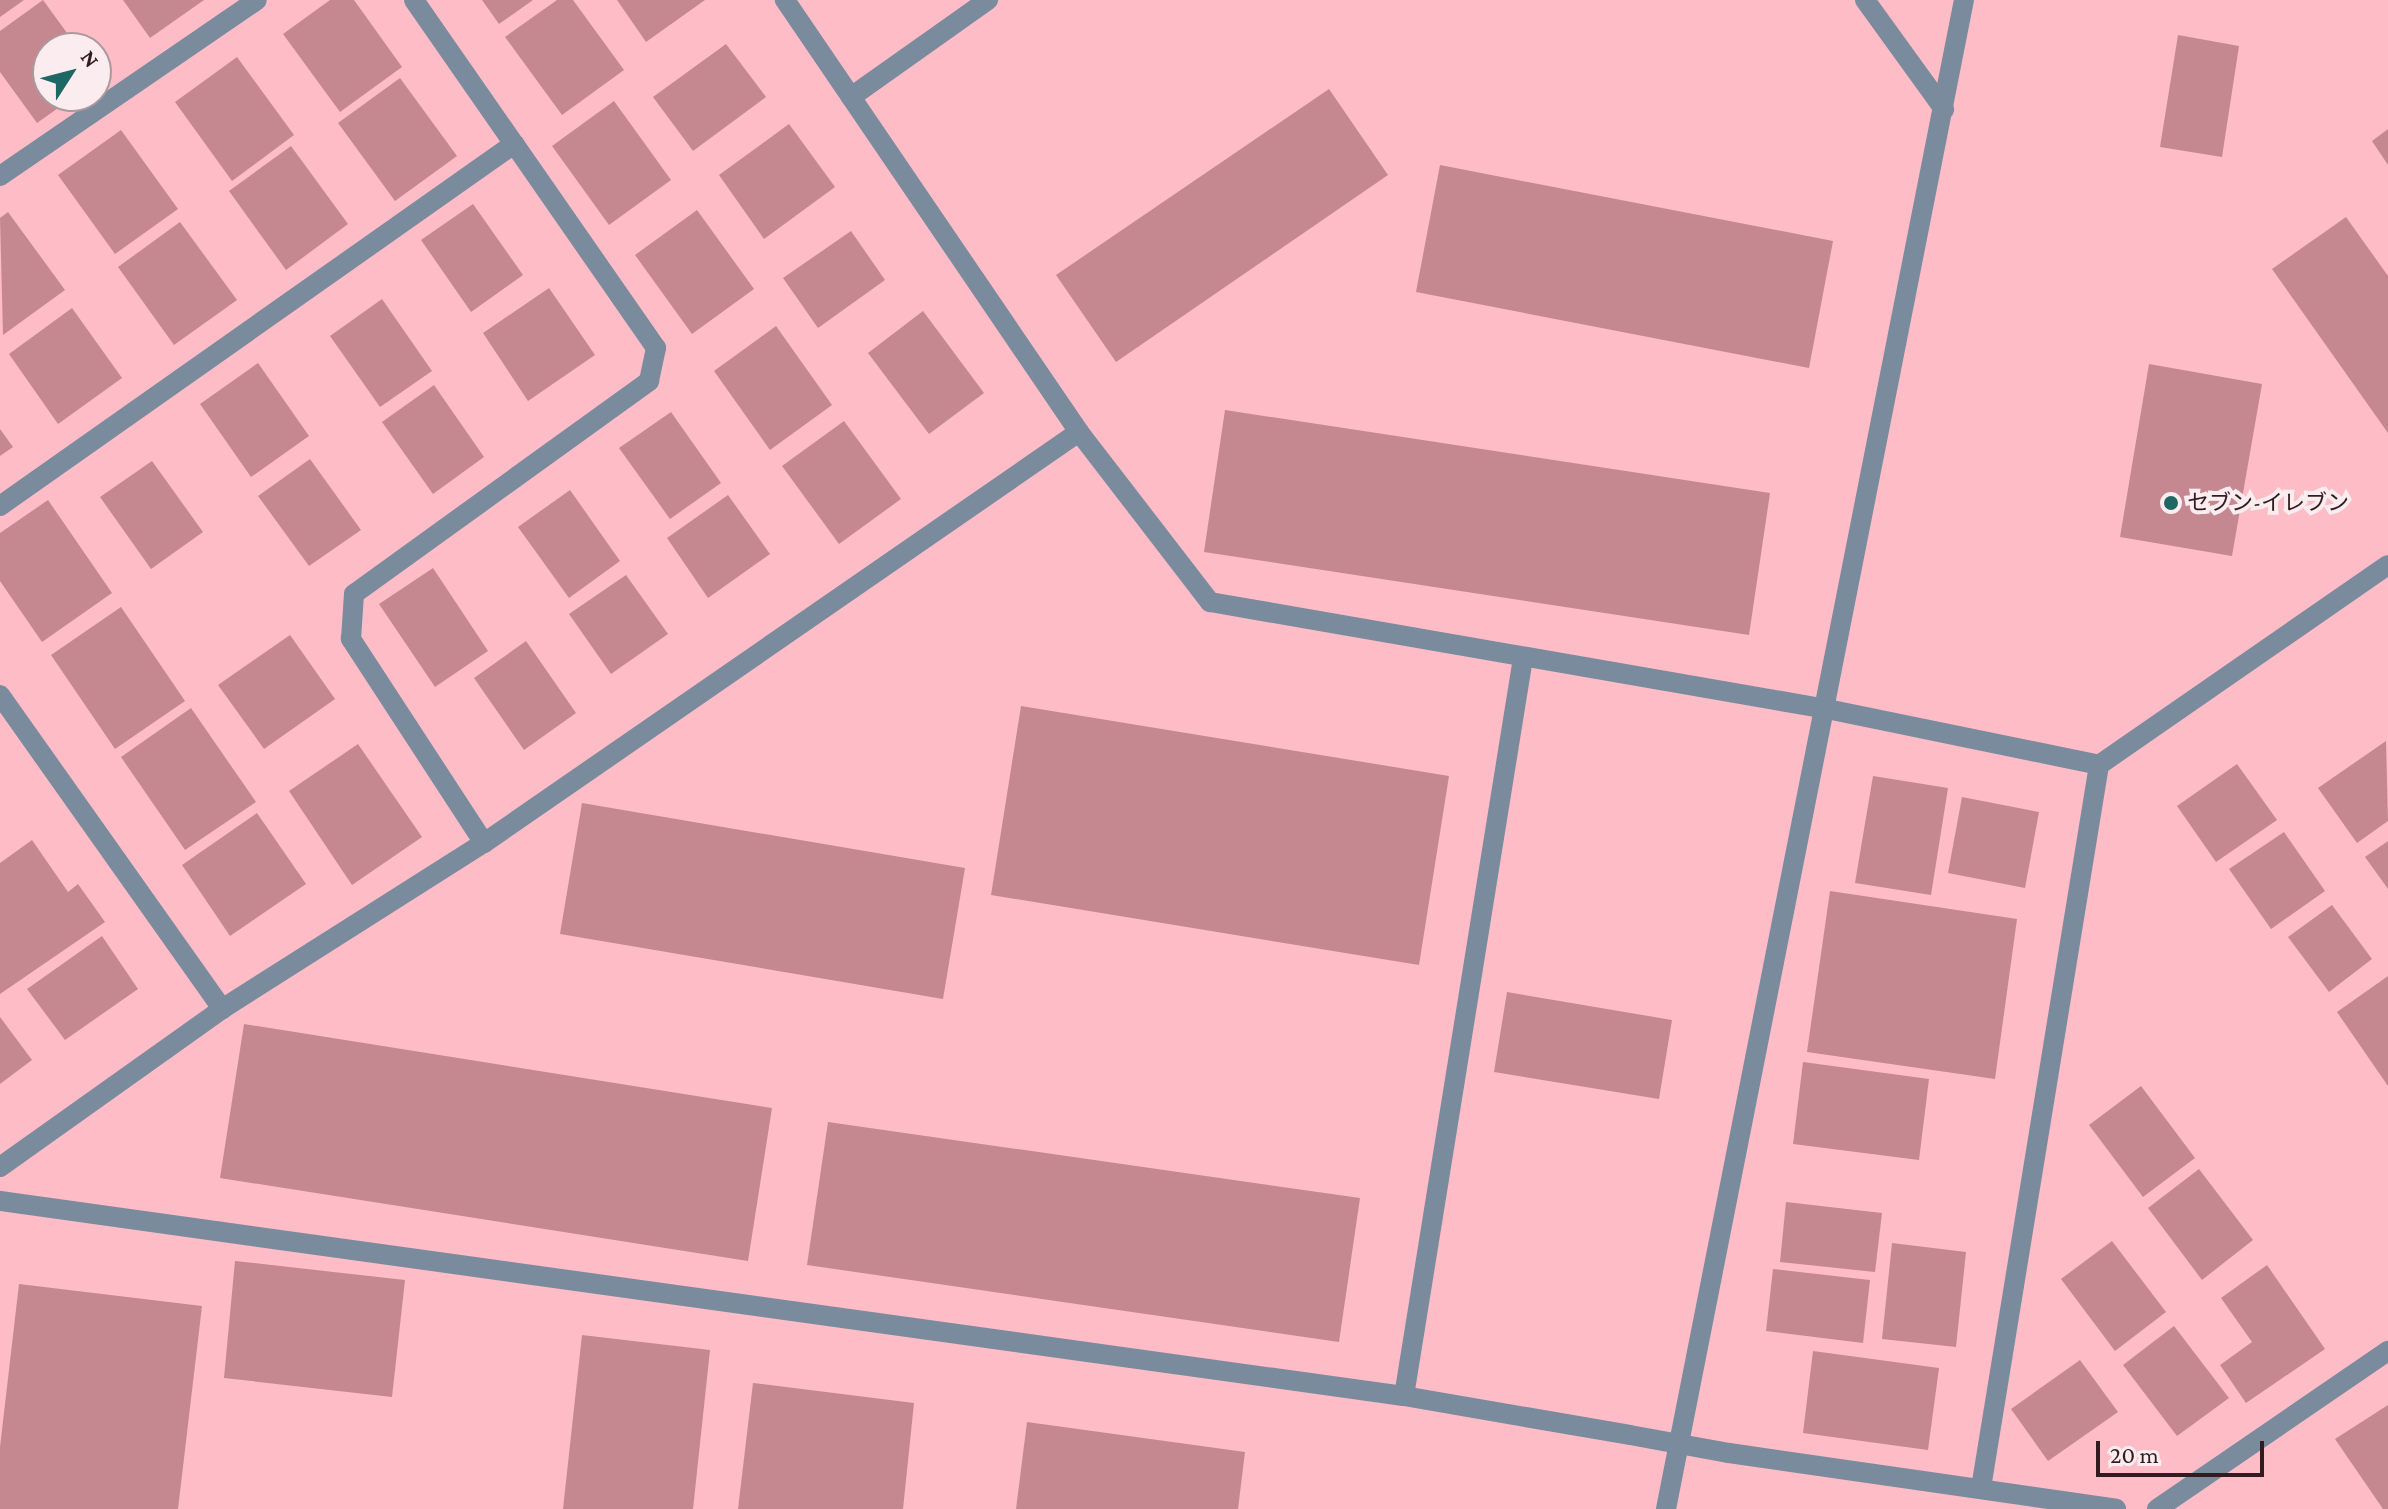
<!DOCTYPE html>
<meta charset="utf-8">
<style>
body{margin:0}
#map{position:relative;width:2388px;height:1509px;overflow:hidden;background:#febcc6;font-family:"Crimson Pro","Noto Sans JP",serif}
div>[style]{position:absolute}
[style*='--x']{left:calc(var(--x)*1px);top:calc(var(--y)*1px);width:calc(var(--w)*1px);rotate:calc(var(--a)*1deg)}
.building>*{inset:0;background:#c58891}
.service>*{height:20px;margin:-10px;padding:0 10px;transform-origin:10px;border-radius:10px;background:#798b9d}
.minor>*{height:20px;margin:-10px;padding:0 10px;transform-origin:10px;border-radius:10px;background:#798b9d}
.tertiary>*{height:20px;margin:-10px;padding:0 10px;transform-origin:10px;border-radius:10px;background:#798b9d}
.service-bridge>*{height:20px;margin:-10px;padding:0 10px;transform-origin:10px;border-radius:10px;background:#798b9d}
.dots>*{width:22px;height:22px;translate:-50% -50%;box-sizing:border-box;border:4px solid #fbedef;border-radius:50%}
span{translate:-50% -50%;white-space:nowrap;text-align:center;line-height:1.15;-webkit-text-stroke:8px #fbedef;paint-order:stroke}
.poi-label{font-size:22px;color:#331c20}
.left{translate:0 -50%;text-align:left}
.north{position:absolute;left:32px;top:32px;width:80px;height:80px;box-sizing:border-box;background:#fbedef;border:2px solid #ab999c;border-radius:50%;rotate:54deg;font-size:22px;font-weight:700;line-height:32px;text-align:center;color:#331c20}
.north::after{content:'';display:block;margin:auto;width:28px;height:36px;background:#1d6864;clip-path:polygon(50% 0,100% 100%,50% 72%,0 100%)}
.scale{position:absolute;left:2096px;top:1441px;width:168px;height:36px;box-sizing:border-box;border:4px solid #331c20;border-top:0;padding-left:10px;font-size:24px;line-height:28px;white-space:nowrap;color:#331c20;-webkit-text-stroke:6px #fbedef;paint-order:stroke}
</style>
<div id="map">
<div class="building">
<i style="clip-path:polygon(0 0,24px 0,0 17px)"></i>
<i style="clip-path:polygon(43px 0,78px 48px,48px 48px,48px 96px,75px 96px,37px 123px,0 72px,0 31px)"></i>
<i style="clip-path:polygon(123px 0,204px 0,150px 38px)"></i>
<i style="clip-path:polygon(330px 0,354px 0,402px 67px,340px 112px,283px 34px)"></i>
<i style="clip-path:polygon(482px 0,533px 0,499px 24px)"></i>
<i style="clip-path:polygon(557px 0,573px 0,624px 70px,562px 115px,505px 37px)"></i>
<i style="clip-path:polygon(617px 0,705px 0,646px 42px)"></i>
<i style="clip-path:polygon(2178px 35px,2239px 46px,2222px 157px,2160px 147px)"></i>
<i style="clip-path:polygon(726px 44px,766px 97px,693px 151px,653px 97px)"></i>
<i style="clip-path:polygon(237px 57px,294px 135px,232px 181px,175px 102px)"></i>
<i style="clip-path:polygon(400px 78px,457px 156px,395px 201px,338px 123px)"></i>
<i style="clip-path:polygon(1329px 89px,1388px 175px,1116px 362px,1056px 275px)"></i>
<i style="clip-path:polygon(614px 101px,671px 180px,609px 225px,552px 146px)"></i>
<i style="clip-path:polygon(789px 124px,835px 187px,764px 239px,719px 175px)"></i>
<i style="clip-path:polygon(2388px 129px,2388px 165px,2372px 141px)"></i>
<i style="clip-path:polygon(121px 130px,178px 209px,115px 254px,58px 175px)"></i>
<i style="clip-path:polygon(291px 146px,348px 224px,286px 270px,229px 191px)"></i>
<i style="clip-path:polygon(1440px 165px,1833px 241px,1809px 368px,1416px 292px)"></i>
<i style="clip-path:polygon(473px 204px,523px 275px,471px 312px,421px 240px)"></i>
<i style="clip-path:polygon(697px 210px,754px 289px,692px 334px,635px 255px)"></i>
<i style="clip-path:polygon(8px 212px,65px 290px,3px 335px,0 218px)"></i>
<i style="clip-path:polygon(2346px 217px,2388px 276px,2388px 433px,2272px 269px)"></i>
<i style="clip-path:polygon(180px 222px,237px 300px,174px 345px,118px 267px)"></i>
<i style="clip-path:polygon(851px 231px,885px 280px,818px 328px,783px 278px)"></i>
<i style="clip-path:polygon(549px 288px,595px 355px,528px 401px,483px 333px)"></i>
<i style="clip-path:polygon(382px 299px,432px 371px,380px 407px,330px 336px)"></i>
<i style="clip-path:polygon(72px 308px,122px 378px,58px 424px,9px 354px)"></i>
<i style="clip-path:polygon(923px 311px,984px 393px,929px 434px,868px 353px)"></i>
<i style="clip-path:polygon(776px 326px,832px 405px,770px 450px,714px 371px)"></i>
<i style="clip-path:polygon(258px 363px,309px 436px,251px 477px,200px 404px)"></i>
<i style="clip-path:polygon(2149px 364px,2262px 384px,2232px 556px,2120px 537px)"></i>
<i style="clip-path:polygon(434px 385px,484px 457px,433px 494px,382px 422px)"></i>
<i style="clip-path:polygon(1225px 410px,1770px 493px,1749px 635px,1204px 552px)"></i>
<i style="clip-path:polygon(671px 412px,721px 483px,670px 519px,619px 448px)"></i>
<i style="clip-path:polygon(844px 421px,901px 499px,839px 544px,782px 466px)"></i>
<i style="clip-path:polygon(0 429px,13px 447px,0 456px)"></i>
<i style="clip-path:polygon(310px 459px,361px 530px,309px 566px,258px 496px)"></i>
<i style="clip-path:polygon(152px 461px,203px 532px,151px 569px,100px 497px)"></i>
<i style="clip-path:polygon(570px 490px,620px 561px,569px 598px,518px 527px)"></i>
<i style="clip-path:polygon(728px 495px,770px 554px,708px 598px,667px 538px)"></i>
<i style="clip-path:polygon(48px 500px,112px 593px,42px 642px,0 581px,0 533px)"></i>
<i style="clip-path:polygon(433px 568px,488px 651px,435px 687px,379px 604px)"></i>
<i style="clip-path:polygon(626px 575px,668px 634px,611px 674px,569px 614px)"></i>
<i style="clip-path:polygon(121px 607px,185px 701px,115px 749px,51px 655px)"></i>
<i style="clip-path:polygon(290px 635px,335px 699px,264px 749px,218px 685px)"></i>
<i style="clip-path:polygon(526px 641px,576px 713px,524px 750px,474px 678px)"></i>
<i style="clip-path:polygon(1021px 706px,1449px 776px,1419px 965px,991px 895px)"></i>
<i style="clip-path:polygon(191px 708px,256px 802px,185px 850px,121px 757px)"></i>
<i style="clip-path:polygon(2386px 741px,2388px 821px,2357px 843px,2318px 788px)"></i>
<i style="clip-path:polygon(358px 744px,422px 837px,352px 885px,289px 791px)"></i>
<i style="clip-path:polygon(2237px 764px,2277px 820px,2216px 862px,2177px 806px)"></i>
<i style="clip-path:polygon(1873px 776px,1948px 788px,1931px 895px,1855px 883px)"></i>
<i style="clip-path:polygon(1962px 797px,2039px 812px,2025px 888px,1948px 873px)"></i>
<i style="clip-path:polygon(582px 803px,965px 868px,943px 999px,560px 934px)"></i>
<i style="clip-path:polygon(257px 813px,306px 884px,230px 936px,182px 865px)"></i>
<i style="clip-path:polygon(2284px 832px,2325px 891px,2271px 929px,2229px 869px)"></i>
<i style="clip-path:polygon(32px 840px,68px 892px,78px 884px,105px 922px,0 994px,0 863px)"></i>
<i style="clip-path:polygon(2388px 841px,2388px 889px,2365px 857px)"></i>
<i style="clip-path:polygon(1830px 891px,2017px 919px,1995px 1079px,1807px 1052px)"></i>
<i style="clip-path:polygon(2332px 905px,2372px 959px,2329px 992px,2288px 937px)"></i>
<i style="clip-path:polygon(102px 936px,138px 989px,65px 1040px,27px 989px)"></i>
<i style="clip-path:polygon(2388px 976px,2388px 1086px,2337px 1012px)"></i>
<i style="clip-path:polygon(1507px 992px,1672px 1020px,1659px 1099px,1494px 1072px)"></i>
<i style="clip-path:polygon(0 1017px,32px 1060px,0 1084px)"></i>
<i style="clip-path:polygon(244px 1024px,772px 1108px,748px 1261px,220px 1178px)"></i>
<i style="clip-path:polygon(1803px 1062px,1929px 1079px,1919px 1160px,1793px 1144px)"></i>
<i style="clip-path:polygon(2141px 1086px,2195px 1158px,2143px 1197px,2089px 1125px)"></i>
<i style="clip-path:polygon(828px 1122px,1360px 1198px,1339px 1342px,807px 1265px)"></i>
<i style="clip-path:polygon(2199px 1169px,2253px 1240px,2202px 1280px,2148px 1208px)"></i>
<i style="clip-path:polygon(1786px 1202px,1882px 1213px,1875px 1272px,1780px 1262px)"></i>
<i style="clip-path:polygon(2112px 1241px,2166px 1312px,2115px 1351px,2061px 1279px)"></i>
<i style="clip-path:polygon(1892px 1243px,1966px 1252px,1956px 1347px,1882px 1339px)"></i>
<i style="clip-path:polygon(235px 1261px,405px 1280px,392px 1397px,224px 1378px)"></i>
<i style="clip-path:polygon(2267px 1265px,2325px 1349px,2246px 1403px,2220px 1365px,2252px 1342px,2221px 1298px)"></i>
<i style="clip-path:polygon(1773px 1269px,1870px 1280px,1863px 1343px,1766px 1331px)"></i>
<i style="clip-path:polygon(19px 1284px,202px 1306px,178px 1509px,0 1509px,0 1447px)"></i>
<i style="clip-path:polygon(2174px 1326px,2229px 1398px,2177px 1436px,2123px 1365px)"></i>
<i style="clip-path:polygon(582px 1335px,710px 1350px,693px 1509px,563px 1509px)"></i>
<i style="clip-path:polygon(1813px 1351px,1939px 1368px,1928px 1450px,1803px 1433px)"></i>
<i style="clip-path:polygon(2080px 1360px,2118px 1412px,2048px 1461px,2011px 1409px)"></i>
<i style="clip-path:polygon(753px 1383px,914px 1403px,903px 1509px,738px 1509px)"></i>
<i style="clip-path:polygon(2388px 1405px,2388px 1509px,2383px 1509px,2335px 1439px)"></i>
<i style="clip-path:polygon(1027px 1422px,1245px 1452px,1238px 1509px,1016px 1509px)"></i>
</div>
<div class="service">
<i style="--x:1865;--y:0;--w:135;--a:54.1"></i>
<i style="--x:851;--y:97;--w:168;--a:-35.3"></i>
<i style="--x:0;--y:176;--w:311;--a:-34.4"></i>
<i style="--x:1079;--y:432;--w:215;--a:52.4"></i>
<i style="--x:1210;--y:602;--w:626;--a:9.84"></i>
<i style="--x:1827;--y:709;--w:278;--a:11.6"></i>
<i style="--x:0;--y:506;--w:629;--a:-35.16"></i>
<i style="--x:514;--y:144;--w:175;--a:-124.8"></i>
<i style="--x:0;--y:695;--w:385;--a:54.7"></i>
<i style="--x:484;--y:843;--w:244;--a:-123.1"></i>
<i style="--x:351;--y:639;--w:45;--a:-86.2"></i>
<i style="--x:354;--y:594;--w:364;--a:-35.8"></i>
<i style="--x:649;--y:381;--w:34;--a:-78"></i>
<i style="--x:656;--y:348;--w:249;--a:-124.8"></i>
<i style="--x:0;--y:1201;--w:1417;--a:7.91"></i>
<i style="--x:1404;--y:1396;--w:229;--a:9.8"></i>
<i style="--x:1404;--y:1396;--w:748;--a:-80.84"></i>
<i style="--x:1729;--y:1453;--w:391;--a:8.2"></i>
<i style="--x:1981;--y:1488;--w:733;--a:-80.73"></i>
<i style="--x:2099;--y:765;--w:351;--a:-34.7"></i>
<i style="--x:2157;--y:1509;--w:280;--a:-34.4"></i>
</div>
<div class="minor">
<i style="--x:0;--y:1167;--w:272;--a:-35.4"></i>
<i style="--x:222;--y:1009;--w:310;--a:-32.4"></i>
<i style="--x:484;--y:843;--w:723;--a:-34.64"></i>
<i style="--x:1079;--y:432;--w:523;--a:-124.24"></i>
</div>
<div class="tertiary">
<i style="--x:1666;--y:1509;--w:1538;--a:-78.83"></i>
</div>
<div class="service-bridge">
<i style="--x:1630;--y:1435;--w:101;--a:10.3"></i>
</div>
<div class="dots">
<i style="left:2171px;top:503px;background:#1d6864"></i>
</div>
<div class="poi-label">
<span class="left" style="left:2187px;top:503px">セブン-イレブン</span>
</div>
<div class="north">N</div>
<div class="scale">20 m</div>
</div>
